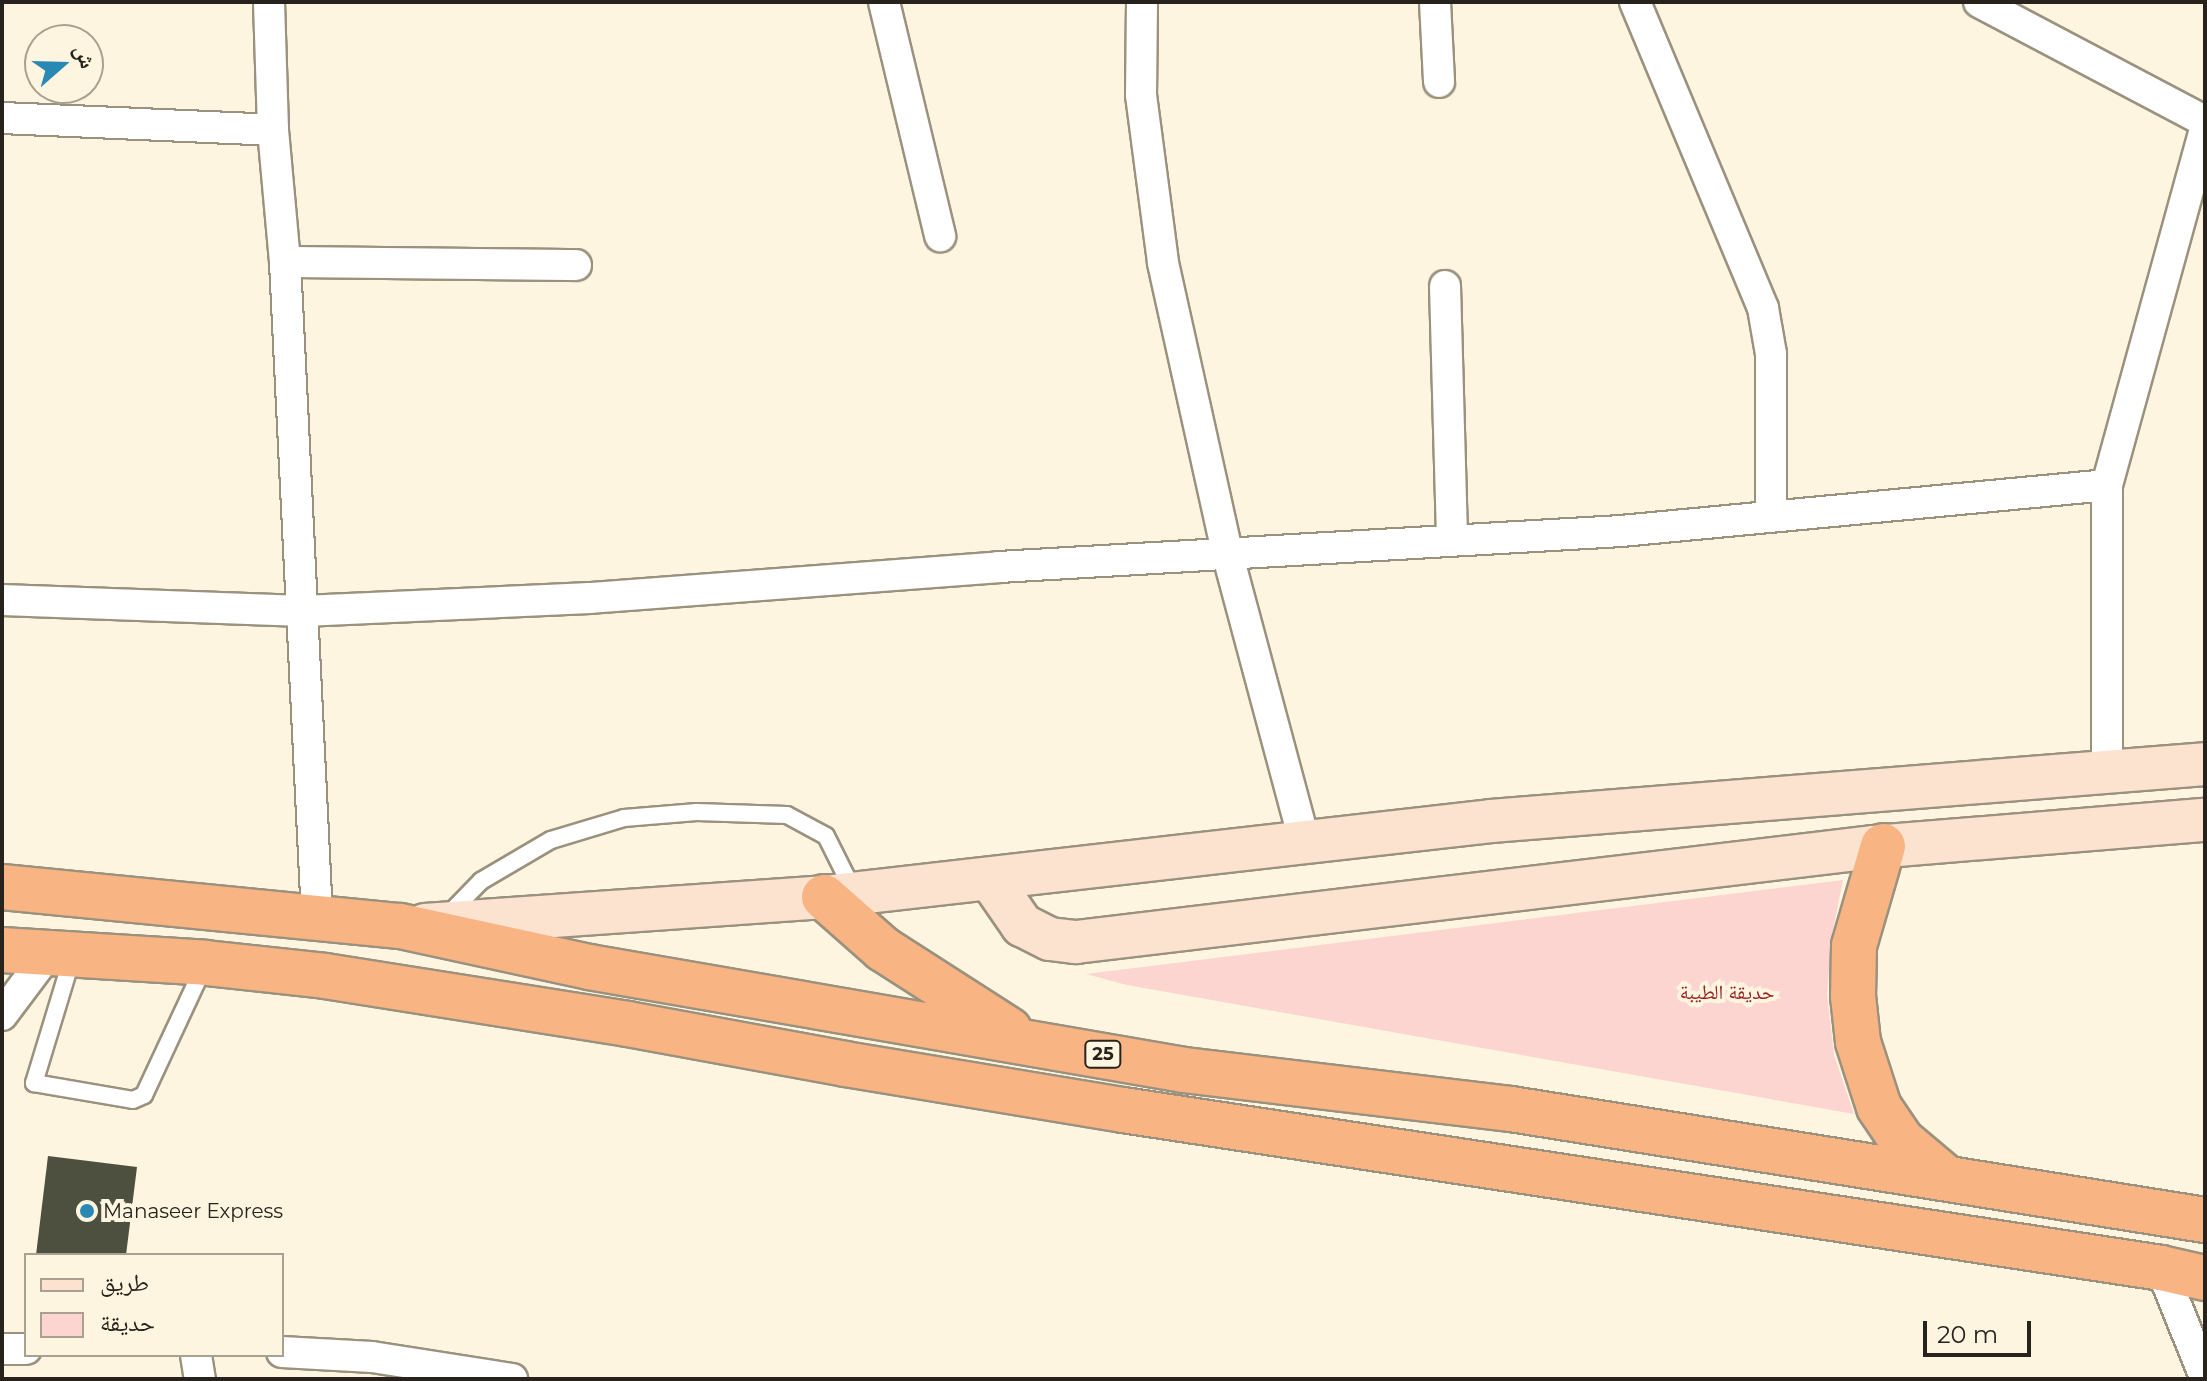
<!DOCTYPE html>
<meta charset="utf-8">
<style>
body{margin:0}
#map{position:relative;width:2207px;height:1381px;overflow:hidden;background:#fef5e0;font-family:Montserrat,"Noto Naskh Arabic",sans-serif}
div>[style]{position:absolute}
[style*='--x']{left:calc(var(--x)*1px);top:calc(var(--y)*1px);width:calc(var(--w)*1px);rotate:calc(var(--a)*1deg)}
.green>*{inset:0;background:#fcd5d0}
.building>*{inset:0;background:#4d503e}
.roads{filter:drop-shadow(2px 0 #9a917e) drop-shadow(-2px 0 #9a917e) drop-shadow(0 2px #9a917e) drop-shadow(0 -2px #9a917e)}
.service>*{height:16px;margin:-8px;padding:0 8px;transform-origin:8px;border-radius:8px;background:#fff}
.minor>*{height:30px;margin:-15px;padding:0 15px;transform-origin:15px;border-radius:15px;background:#fff}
.secondary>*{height:42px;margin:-21px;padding:0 21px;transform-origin:21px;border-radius:21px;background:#fce3d0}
.trunk>*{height:44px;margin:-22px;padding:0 22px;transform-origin:22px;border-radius:22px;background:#f8b483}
.dots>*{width:22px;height:22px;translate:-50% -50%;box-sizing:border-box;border:4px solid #fef5e0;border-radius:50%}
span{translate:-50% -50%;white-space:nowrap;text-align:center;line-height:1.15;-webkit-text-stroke:8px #fef5e0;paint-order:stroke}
.shield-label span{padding:2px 6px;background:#fef5e0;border:2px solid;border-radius:6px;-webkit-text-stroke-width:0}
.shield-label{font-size:18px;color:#27231c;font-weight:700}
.park-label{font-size:20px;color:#962120}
.poi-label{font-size:20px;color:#27231c}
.left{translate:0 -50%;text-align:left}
.frame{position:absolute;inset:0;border:4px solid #27231c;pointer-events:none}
.legend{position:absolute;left:24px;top:1253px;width:260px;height:104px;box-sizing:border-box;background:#fef5e0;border:2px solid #a8a192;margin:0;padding:10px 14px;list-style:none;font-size:24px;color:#27231c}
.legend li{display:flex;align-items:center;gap:16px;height:40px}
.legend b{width:40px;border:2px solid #a8a192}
.north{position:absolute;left:24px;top:24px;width:80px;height:80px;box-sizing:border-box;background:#fef5e0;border:2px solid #a8a192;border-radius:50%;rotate:70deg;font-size:22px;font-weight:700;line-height:32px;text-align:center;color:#27231c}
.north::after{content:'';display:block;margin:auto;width:28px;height:36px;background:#2a89b4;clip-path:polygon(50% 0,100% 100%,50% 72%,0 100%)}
.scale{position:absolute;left:1923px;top:1321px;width:108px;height:36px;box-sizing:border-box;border:4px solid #27231c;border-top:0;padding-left:10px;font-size:24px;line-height:28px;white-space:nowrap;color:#27231c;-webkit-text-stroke:6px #fef5e0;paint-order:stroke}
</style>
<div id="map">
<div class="green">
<i style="clip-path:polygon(1843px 880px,1832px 935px,1827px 994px,1834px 1055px,1854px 1114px,1127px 985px,1086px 974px)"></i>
</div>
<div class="building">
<i style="clip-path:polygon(48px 1156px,137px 1167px,126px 1255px,36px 1255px)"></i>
</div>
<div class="roads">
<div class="service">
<i style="--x:447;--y:916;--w:49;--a:-45.8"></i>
<i style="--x:481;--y:881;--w:81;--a:-30.4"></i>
<i style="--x:551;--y:840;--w:76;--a:-16.8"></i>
<i style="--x:624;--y:818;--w:73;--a:-4.7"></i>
<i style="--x:697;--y:812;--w:90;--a:1.9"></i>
<i style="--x:787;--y:815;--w:44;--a:28.3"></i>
<i style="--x:826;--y:836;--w:63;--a:63.4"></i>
<i style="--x:72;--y:958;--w:131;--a:106.9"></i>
<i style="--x:34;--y:1083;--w:100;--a:9.7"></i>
<i style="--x:133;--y:1100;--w:12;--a:-24"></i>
<i style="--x:144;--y:1095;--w:145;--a:-65"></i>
</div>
<div class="minor">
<i style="--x:269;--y:2;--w:128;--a:88.2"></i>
<i style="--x:273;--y:130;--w:133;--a:84.8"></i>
<i style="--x:285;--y:262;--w:656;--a:87.2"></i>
<i style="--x:884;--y:2;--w:241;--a:76.5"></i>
<i style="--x:1142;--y:2;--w:93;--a:90.6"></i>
<i style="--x:1141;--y:95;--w:169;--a:82.5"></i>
<i style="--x:1163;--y:263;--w:300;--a:77.5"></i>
<i style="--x:1228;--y:556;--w:297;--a:75"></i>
<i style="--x:1435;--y:2;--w:80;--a:87.1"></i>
<i style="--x:1635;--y:2;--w:332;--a:67.3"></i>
<i style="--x:1763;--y:308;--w:47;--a:80.1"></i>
<i style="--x:1771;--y:354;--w:160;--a:90"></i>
<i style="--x:1979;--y:2;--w:255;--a:27.8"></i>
<i style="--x:2;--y:118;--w:271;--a:2.5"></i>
<i style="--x:285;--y:262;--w:291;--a:0.6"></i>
<i style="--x:1445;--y:286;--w:254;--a:88.4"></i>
<i style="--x:2;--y:600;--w:301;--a:2.1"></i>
<i style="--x:303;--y:611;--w:287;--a:-2.6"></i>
<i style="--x:590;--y:598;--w:410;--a:-4.3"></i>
<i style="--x:999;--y:567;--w:623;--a:-3.31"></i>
<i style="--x:1621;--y:531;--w:488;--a:-5.4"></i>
<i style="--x:2107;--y:770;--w:285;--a:-90"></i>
<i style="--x:2107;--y:485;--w:369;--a:-74.6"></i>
<i style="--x:2;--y:1015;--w:75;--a:-53.1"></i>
<i style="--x:2161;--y:1268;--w:118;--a:68"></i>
<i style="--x:2;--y:1349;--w:24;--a:0"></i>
<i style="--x:282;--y:1352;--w:90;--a:3.2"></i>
<i style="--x:372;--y:1357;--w:142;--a:8.9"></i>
<i style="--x:196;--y:1355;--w:24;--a:81"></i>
</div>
<div class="secondary">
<i style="--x:991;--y:880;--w:55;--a:55.4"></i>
<i style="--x:1022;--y:925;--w:31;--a:27"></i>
<i style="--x:1050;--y:939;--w:26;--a:7"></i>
<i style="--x:1076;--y:942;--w:804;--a:-6.79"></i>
<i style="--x:1874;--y:847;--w:332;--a:-4.7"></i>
<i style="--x:425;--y:925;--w:400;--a:-4"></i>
<i style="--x:824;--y:897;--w:671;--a:-6.5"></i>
<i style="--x:1491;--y:821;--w:716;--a:-4.56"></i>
</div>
<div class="trunk">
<i style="--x:1883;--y:846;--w:104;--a:106.2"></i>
<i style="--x:1854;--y:946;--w:50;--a:91.1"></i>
<i style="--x:1853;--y:996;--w:46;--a:83.8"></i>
<i style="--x:1858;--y:1042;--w:68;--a:72.1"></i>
<i style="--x:1879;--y:1107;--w:40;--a:56"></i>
<i style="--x:1901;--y:1140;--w:57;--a:40.1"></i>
<i style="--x:2;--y:887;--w:400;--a:5.6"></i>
<i style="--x:400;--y:926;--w:193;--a:12.2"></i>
<i style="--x:589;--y:967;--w:604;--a:9.82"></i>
<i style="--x:1184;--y:1070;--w:329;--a:6.8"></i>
<i style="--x:1511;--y:1109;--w:703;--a:9.09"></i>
<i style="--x:824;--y:897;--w:79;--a:41.4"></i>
<i style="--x:883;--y:949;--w:150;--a:32.7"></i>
<i style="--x:2;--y:950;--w:204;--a:3.6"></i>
<i style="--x:206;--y:963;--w:120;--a:6.2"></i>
<i style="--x:325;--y:976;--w:307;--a:9"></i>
<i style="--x:628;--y:1024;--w:221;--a:10.4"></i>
<i style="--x:845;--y:1064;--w:282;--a:9.4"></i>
<i style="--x:1123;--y:1110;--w:1050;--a:8.65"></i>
<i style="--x:2161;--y:1268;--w:45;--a:12.8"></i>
</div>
</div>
<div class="dots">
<i style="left:87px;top:1211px;background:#2a89b4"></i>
</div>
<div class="shield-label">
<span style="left:1103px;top:1054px">25</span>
</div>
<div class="park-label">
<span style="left:1727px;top:992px">حديقة الطيبة</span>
</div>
<div class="poi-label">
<span class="left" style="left:103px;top:1211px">Manaseer Express</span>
</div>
<div class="frame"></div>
<ul class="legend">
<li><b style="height:10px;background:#fce3d0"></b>طريق</li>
<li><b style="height:22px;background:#fcd5d0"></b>حديقة</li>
</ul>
<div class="north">ش</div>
<div class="scale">20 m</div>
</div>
